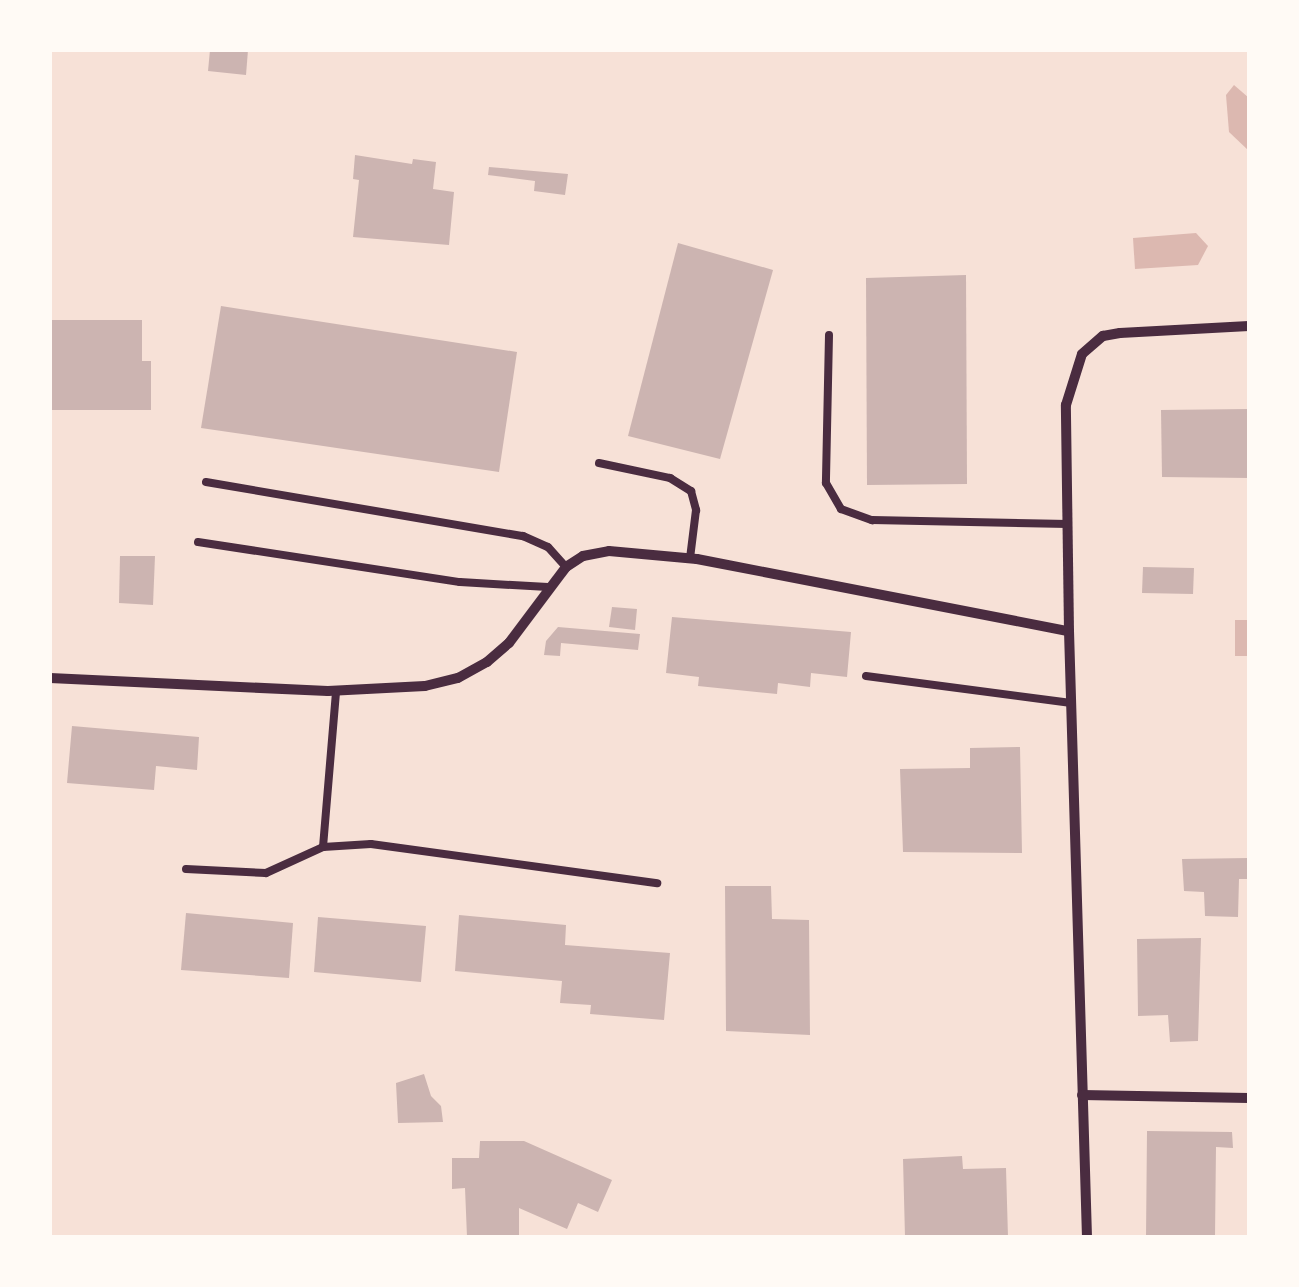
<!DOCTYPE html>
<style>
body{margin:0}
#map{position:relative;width:1299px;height:1287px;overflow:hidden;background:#f7e1d7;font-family:Montserrat,sans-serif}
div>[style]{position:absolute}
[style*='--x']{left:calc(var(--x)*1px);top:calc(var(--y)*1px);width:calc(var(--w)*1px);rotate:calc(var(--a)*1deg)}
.water>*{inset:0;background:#dcb8b0}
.building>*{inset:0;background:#ccb4b1}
.service>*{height:8px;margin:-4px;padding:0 4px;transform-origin:4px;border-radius:4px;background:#4a2c40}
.minor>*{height:10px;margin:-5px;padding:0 5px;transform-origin:5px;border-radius:5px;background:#4a2c40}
span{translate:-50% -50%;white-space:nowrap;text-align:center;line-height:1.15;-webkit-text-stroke:8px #fffaf5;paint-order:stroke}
.frame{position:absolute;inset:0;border:52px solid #fffaf5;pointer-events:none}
</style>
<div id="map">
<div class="water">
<i style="clip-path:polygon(1234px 85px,1249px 98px,1249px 151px,1229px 132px,1226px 95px)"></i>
<i style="clip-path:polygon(1196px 233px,1208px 246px,1198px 265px,1135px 269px,1133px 238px)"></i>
<i style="clip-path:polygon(1235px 620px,1249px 620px,1249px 656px,1235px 656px)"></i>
</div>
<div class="building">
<i style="clip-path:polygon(210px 50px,248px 50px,246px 75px,208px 71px)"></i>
<i style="clip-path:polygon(355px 155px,412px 164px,413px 159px,436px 162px,433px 189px,454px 192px,449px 245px,353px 237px,359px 180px,353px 179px)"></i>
<i style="clip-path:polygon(489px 167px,568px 174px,565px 195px,534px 191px,535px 181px,488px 175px)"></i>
<i style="clip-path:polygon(678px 243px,773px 270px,720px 459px,628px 436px)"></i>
<i style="clip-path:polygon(966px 275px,967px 484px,867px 485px,866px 278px)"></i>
<i style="clip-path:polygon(221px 306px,517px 352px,499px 472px,201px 428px)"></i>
<i style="clip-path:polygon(50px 320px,142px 320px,142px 361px,151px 361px,151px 410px,50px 410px)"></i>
<i style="clip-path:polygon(1249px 409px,1249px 478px,1162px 477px,1161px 410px)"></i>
<i style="clip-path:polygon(120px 556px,155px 556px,153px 605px,119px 603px)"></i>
<i style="clip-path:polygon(1143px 567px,1194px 568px,1193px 594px,1142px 593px)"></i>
<i style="clip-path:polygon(612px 607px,637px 609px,635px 630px,609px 627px)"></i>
<i style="clip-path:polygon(672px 617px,851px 632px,847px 677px,811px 673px,810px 687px,778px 683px,777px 694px,698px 686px,699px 677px,666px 673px)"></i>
<i style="clip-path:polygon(558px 627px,640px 634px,638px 650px,561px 643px,560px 656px,544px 655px,546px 641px)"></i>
<i style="clip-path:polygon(72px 726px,199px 737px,197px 770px,156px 766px,154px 790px,67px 783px)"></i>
<i style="clip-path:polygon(1020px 747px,1022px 853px,903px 852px,900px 769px,970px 768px,970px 748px)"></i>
<i style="clip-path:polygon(1249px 858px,1249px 879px,1239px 879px,1238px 917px,1205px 916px,1204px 892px,1184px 891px,1182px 859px)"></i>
<i style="clip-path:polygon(725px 886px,771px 886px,772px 919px,809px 920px,810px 1035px,726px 1031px)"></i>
<i style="clip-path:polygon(186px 913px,293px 923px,289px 978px,181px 970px)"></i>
<i style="clip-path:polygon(459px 915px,566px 925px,565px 945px,670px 953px,664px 1020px,590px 1014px,591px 1005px,560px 1003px,562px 981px,455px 971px)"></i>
<i style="clip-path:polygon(318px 917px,426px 926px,421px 982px,314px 972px)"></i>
<i style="clip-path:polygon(1201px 938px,1198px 1041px,1170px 1042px,1168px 1015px,1138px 1016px,1137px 939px)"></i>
<i style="clip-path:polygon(424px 1074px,431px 1096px,441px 1106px,443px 1122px,398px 1123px,396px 1083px)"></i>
<i style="clip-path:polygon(1147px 1131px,1232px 1132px,1233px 1148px,1216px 1147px,1215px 1237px,1146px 1237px)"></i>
<i style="clip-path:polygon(480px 1141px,524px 1141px,612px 1180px,598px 1212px,578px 1203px,567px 1229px,519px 1208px,519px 1237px,467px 1237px,465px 1188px,452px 1189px,452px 1158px,479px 1158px)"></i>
<i style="clip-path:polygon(962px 1156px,963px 1169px,1006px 1168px,1008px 1237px,905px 1237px,903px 1159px)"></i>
</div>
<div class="service">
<i style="--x:829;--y:335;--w:148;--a:91.2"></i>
<i style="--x:826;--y:483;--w:30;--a:60"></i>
<i style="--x:841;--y:509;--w:33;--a:20"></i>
<i style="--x:872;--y:520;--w:196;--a:1.2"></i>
<i style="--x:599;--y:463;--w:73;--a:11.9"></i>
<i style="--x:670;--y:478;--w:25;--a:32"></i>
<i style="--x:691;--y:491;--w:20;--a:75"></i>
<i style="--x:696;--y:510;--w:48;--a:97.1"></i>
<i style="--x:206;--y:482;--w:322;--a:9.7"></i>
<i style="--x:523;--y:536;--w:27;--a:24"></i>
<i style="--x:548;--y:547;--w:27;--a:48"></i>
<i style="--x:198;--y:542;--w:265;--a:8.7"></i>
<i style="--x:460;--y:582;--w:88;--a:3.3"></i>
<i style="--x:866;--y:676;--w:207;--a:7.5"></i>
<i style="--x:323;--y:847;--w:157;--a:-85.2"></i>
<i style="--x:186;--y:869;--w:80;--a:2.9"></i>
<i style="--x:266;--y:873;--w:63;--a:-24.5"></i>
<i style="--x:323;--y:847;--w:48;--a:-3.6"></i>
<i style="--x:371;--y:844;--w:289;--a:7.8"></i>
</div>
<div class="minor">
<i style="--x:1069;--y:631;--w:606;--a:88.3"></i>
<i style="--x:50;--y:678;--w:278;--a:2.7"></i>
<i style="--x:328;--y:691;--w:97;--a:-3"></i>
<i style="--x:425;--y:686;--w:34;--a:-14"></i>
<i style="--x:458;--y:678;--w:33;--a:-29"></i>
<i style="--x:487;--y:662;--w:29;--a:-41"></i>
<i style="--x:509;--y:643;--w:95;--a:-53.1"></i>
<i style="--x:566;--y:567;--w:20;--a:-33"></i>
<i style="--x:583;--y:556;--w:26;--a:-11"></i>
<i style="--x:609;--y:551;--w:88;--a:5.2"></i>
<i style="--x:697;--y:559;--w:379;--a:11"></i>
<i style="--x:1069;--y:631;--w:226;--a:-90.8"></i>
<i style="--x:1066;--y:405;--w:53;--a:-72.6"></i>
<i style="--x:1082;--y:354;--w:28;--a:-41"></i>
<i style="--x:1103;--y:336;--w:17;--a:-10"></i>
<i style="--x:1120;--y:333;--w:129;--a:-3.1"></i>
<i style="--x:1082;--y:1095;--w:167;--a:1"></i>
</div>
<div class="frame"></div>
</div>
